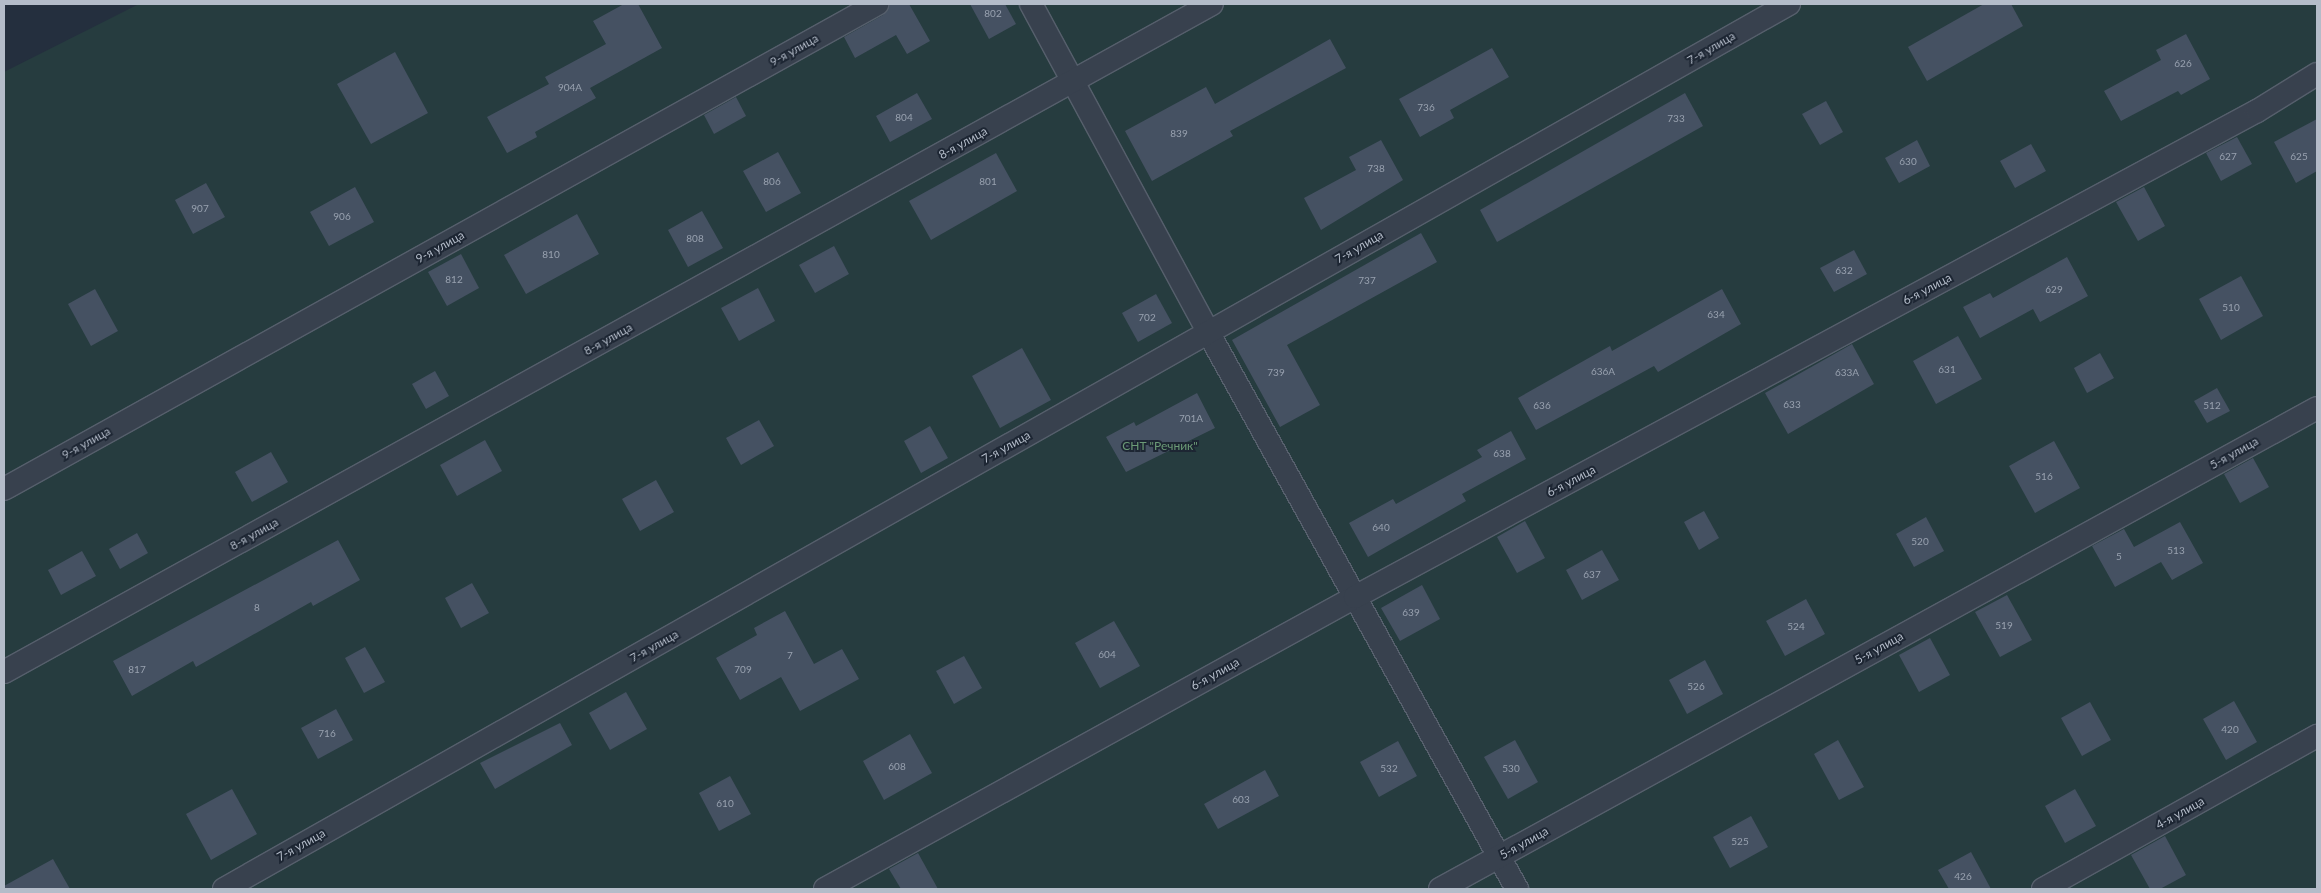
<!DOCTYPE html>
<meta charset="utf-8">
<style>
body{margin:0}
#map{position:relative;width:2321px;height:893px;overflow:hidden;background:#242f3e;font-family:Lato,sans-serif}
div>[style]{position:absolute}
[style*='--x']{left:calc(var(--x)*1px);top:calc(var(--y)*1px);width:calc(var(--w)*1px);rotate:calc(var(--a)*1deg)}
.green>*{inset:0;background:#263c3f}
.building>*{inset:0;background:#455162}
.roads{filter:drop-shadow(1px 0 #565f6c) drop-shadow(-1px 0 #565f6c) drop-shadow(0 1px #565f6c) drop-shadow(0 -1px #565f6c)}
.street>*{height:22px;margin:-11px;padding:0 11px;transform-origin:11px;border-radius:11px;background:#38414e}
span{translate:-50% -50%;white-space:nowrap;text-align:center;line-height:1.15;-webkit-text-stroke:4px #1d2633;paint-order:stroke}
.number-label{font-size:10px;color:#98a1af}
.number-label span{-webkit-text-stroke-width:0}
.street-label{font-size:12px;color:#b4bcc9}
.park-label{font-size:12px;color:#6b9a76}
.frame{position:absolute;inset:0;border:5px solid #b4bcc9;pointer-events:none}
</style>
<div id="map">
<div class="green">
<i style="clip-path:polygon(139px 4px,2317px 4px,2317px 889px,4px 889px,4px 72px)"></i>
</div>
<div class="building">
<i style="clip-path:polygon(624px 4px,638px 4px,662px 48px,590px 88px,596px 98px,535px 132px,537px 137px,507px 153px,487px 117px,549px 84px,545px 77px,606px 44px,593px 21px)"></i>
<i style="clip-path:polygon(890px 4px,909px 4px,930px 41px,907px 54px,896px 35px,855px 58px,844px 37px,883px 15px)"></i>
<i style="clip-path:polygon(970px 4px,1005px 4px,1016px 24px,989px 39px)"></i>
<i style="clip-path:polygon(1984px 4px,2011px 4px,2023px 26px,1927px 81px,1908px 47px)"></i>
<i style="clip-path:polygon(2186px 34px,2210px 79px,2181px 95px,2178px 91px,2121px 121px,2104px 91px,2161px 60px,2156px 50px)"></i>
<i style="clip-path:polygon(1330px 39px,1346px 68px,1230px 131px,1233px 136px,1152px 181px,1125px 131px,1206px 87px,1215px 104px)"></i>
<i style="clip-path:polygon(1492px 48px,1509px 77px,1450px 110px,1454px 118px,1420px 137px,1399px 99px)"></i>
<i style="clip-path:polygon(395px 52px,428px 113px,371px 144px,337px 84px)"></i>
<i style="clip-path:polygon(917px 93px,932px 119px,890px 142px,876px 116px)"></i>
<i style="clip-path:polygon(1685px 93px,1703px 126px,1497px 242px,1480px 210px)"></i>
<i style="clip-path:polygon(736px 97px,746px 116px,714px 134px,704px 115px)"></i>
<i style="clip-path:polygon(1826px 101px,1843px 132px,1820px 145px,1802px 114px)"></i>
<i style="clip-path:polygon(2317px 119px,2317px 171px,2296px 183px,2274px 142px)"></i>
<i style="clip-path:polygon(2237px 137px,2252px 164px,2221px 181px,2206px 153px)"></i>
<i style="clip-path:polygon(1381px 140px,1403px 180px,1321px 230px,1304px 198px,1356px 170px,1349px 157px)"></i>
<i style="clip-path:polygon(1917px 140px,1930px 166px,1899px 183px,1885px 158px)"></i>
<i style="clip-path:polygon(2031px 144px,2046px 171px,2015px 188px,2000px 161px)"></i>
<i style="clip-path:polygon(778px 152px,801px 193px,766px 212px,743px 171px)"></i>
<i style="clip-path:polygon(996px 153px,1017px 191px,931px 240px,909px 201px)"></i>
<i style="clip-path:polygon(206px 183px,225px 217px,193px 234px,175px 200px)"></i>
<i style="clip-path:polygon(355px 187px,374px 222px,329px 246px,310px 212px)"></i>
<i style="clip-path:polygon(2144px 187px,2165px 226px,2138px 241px,2116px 202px)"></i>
<i style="clip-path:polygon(702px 211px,723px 248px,688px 267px,668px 230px)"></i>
<i style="clip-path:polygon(577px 214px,599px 254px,526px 294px,504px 255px)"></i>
<i style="clip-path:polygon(1421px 233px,1437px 262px,1287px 345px,1320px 405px,1280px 427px,1232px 340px)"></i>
<i style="clip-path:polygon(834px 246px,849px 274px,815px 293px,799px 265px)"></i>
<i style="clip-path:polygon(1854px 250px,1867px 274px,1834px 292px,1820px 268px)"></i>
<i style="clip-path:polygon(461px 254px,479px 288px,447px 306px,428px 272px)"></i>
<i style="clip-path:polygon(2067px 257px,2088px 296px,2040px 322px,2033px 309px,1980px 338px,1963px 307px,1990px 293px,1993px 298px)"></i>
<i style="clip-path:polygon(2241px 276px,2263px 316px,2221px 340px,2199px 299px)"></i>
<i style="clip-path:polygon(758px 288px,775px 321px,739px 341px,721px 308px)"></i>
<i style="clip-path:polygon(95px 289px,118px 331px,91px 346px,68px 304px)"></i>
<i style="clip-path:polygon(1722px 289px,1741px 324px,1658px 372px,1654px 366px,1536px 430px,1518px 398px,1610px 346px,1612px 351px)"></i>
<i style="clip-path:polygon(1156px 294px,1172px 323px,1138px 342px,1122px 313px)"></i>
<i style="clip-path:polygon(1958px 336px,1982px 379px,1936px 404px,1913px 361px)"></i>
<i style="clip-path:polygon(1852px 344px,1874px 384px,1788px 434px,1765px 393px)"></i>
<i style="clip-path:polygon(1022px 348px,1051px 400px,1000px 428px,972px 376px)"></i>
<i style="clip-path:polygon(2100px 353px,2114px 378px,2087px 393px,2074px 368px)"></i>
<i style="clip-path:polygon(435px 371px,449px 396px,426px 409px,412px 384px)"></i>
<i style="clip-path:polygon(2217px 388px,2230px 411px,2207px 423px,2194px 401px)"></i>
<i style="clip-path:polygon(1197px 393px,1215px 428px,1126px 472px,1106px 437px,1134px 422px,1136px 426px)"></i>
<i style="clip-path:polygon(759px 420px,774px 446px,741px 465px,726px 438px)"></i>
<i style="clip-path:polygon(930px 426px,948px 458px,921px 473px,904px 441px)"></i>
<i style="clip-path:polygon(1511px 431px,1526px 459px,1462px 494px,1466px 501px,1368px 557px,1349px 523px,1393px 499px,1396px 504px,1482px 457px,1477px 450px)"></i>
<i style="clip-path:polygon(485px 440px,502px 471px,457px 496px,440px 465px)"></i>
<i style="clip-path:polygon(2054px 441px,2080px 488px,2035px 513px,2009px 466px)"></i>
<i style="clip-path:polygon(271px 452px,288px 482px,252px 502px,235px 472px)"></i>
<i style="clip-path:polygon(2253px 458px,2269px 487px,2240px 503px,2224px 474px)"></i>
<i style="clip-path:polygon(656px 480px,674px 512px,640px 531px,622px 499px)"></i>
<i style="clip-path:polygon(1704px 511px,1719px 538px,1699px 550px,1684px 522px)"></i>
<i style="clip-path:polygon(1926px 517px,1944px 551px,1914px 567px,1896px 534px)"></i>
<i style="clip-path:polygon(1525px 521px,1545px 558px,1517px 573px,1497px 537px)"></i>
<i style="clip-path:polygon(2180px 522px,2203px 563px,2172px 580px,2161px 562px,2115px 587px,2092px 546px,2124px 529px,2134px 547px)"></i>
<i style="clip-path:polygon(137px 533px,148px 553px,120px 569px,109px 549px)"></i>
<i style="clip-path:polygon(338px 540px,360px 580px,313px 606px,311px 602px,196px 667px,193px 661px,132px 696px,113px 661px)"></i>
<i style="clip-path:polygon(1602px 550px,1619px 580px,1582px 600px,1566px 570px)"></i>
<i style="clip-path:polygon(82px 551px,96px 576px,61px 595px,48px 570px)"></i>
<i style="clip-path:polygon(472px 583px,489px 613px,461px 628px,445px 598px)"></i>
<i style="clip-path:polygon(1422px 585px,1440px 619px,1400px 641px,1381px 608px)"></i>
<i style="clip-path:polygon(2007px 595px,2032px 640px,2000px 657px,1975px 612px)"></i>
<i style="clip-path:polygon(1806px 599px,1825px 634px,1785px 656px,1766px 621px)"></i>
<i style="clip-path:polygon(785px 611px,814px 664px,842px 649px,859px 679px,800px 711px,781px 677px,740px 700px,716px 658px,757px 635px,754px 628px)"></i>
<i style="clip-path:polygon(1114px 621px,1140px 666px,1100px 688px,1075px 643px)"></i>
<i style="clip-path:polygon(1930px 638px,1950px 675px,1919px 692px,1899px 655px)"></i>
<i style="clip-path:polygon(365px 647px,385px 682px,364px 693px,345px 658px)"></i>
<i style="clip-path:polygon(964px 656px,982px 688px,954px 704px,936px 671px)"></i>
<i style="clip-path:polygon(1705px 660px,1723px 694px,1687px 714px,1669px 680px)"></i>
<i style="clip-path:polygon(626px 692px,647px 729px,610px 750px,589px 713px)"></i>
<i style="clip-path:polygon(2234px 701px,2257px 742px,2226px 760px,2203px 719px)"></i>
<i style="clip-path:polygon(2090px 702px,2111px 740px,2082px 756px,2061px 718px)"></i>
<i style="clip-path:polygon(336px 709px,353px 740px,318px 759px,301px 728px)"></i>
<i style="clip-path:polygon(560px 723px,572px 745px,495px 789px,480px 763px)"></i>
<i style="clip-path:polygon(910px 734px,932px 773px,884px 800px,863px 761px)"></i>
<i style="clip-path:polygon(1515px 740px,1538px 782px,1508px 799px,1484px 757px)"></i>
<i style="clip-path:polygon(1838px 740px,1864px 787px,1839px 800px,1814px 754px)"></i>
<i style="clip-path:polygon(1398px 741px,1417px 776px,1379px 797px,1360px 762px)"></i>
<i style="clip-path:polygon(1265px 770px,1279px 796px,1218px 829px,1204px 804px)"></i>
<i style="clip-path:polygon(730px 776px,751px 814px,719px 831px,699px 793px)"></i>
<i style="clip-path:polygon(232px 789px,257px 834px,211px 860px,186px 814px)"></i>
<i style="clip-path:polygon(2075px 789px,2096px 826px,2065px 843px,2045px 806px)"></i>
<i style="clip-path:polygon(1751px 816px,1768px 847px,1730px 868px,1713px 837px)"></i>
<i style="clip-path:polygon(2165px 836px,2186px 875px,2160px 889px,2150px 889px,2131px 855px)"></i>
<i style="clip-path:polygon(1971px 852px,1991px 889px,1949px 889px,1938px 870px)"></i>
<i style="clip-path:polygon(918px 853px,938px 889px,901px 889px,889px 869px)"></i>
<i style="clip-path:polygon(53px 859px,70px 889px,4px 889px,4px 886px)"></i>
</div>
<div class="roads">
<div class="street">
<i style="--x:1031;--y:4;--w:373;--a:61.6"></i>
<i style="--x:1208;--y:332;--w:637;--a:60.98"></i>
<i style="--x:4;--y:489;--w:999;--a:-29.05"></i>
<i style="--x:4;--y:672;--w:1380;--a:-28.94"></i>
<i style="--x:224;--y:889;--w:1798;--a:-29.49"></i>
<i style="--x:825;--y:889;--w:605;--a:-28.85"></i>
<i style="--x:1355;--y:597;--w:1025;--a:-28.32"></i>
<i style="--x:2257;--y:111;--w:70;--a:-31.7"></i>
<i style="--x:1440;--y:889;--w:1000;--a:-28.74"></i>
<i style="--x:2043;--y:889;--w:314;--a:-29.2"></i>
</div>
</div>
<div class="number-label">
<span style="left:993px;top:14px">802</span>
<span style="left:2183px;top:64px">626</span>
<span style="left:570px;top:88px">904А</span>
<span style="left:1426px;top:108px">736</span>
<span style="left:904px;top:118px">804</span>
<span style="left:1676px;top:119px">733</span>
<span style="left:1179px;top:134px">839</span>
<span style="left:2228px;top:157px">627</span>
<span style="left:2299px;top:157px">625</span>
<span style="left:1908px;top:162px">630</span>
<span style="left:1376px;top:169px">738</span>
<span style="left:772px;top:182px">806</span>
<span style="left:988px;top:182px">801</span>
<span style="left:200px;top:209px">907</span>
<span style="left:342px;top:217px">906</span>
<span style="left:695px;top:239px">808</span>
<span style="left:551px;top:255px">810</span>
<span style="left:1844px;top:271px">632</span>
<span style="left:454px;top:280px">812</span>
<span style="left:1367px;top:281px">737</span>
<span style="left:2054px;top:290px">629</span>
<span style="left:2231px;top:308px">510</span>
<span style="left:1716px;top:315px">634</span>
<span style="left:1147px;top:318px">702</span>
<span style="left:1947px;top:370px">631</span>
<span style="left:1603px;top:372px">636А</span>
<span style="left:1276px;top:373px">739</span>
<span style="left:1847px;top:373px">633А</span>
<span style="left:1792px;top:405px">633</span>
<span style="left:1542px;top:406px">636</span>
<span style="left:2212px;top:406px">512</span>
<span style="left:1191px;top:419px">701А</span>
<span style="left:1502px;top:454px">638</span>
<span style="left:2044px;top:477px">516</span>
<span style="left:1381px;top:528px">640</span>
<span style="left:1920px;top:542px">520</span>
<span style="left:2176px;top:551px">513</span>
<span style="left:2119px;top:557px">5</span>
<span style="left:1592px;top:575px">637</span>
<span style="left:257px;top:608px">8</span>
<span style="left:1411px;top:613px">639</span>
<span style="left:2004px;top:626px">519</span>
<span style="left:1796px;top:627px">524</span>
<span style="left:1107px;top:655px">604</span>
<span style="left:790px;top:656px">7</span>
<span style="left:137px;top:670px">817</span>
<span style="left:743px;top:670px">709</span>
<span style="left:1696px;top:687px">526</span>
<span style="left:2230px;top:730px">420</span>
<span style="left:327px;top:734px">716</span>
<span style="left:897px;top:767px">608</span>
<span style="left:1389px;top:769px">532</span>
<span style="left:1511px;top:769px">530</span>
<span style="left:1241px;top:800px">603</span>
<span style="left:725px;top:804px">610</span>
<span style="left:1740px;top:842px">525</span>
<span style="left:1963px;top:877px">426</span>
</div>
<div class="street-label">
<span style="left:1711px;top:48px;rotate:-30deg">7-я улица</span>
<span style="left:794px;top:50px;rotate:-29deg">9-я улица</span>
<span style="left:963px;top:143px;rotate:-29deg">8-я улица</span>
<span style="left:440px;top:247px;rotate:-29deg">9-я улица</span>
<span style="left:1359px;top:247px;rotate:-30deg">7-я улица</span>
<span style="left:1927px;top:289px;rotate:-28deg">6-я улица</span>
<span style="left:608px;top:339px;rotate:-29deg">8-я улица</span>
<span style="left:86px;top:443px;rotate:-29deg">9-я улица</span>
<span style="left:1006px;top:447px;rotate:-29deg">7-я улица</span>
<span style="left:2234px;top:453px;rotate:-29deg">5-я улица</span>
<span style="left:1571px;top:481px;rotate:-28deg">6-я улица</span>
<span style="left:254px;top:534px;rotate:-29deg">8-я улица</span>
<span style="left:654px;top:646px;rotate:-29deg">7-я улица</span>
<span style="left:1879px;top:648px;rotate:-29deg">5-я улица</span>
<span style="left:1215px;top:674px;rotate:-29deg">6-я улица</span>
<span style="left:2180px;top:813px;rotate:-29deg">4-я улица</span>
<span style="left:1524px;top:843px;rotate:-29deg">5-я улица</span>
<span style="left:301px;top:845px;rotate:-29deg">7-я улица</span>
</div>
<div class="park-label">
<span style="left:1160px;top:446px">СНТ "Речник"</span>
</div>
<div class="frame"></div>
</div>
